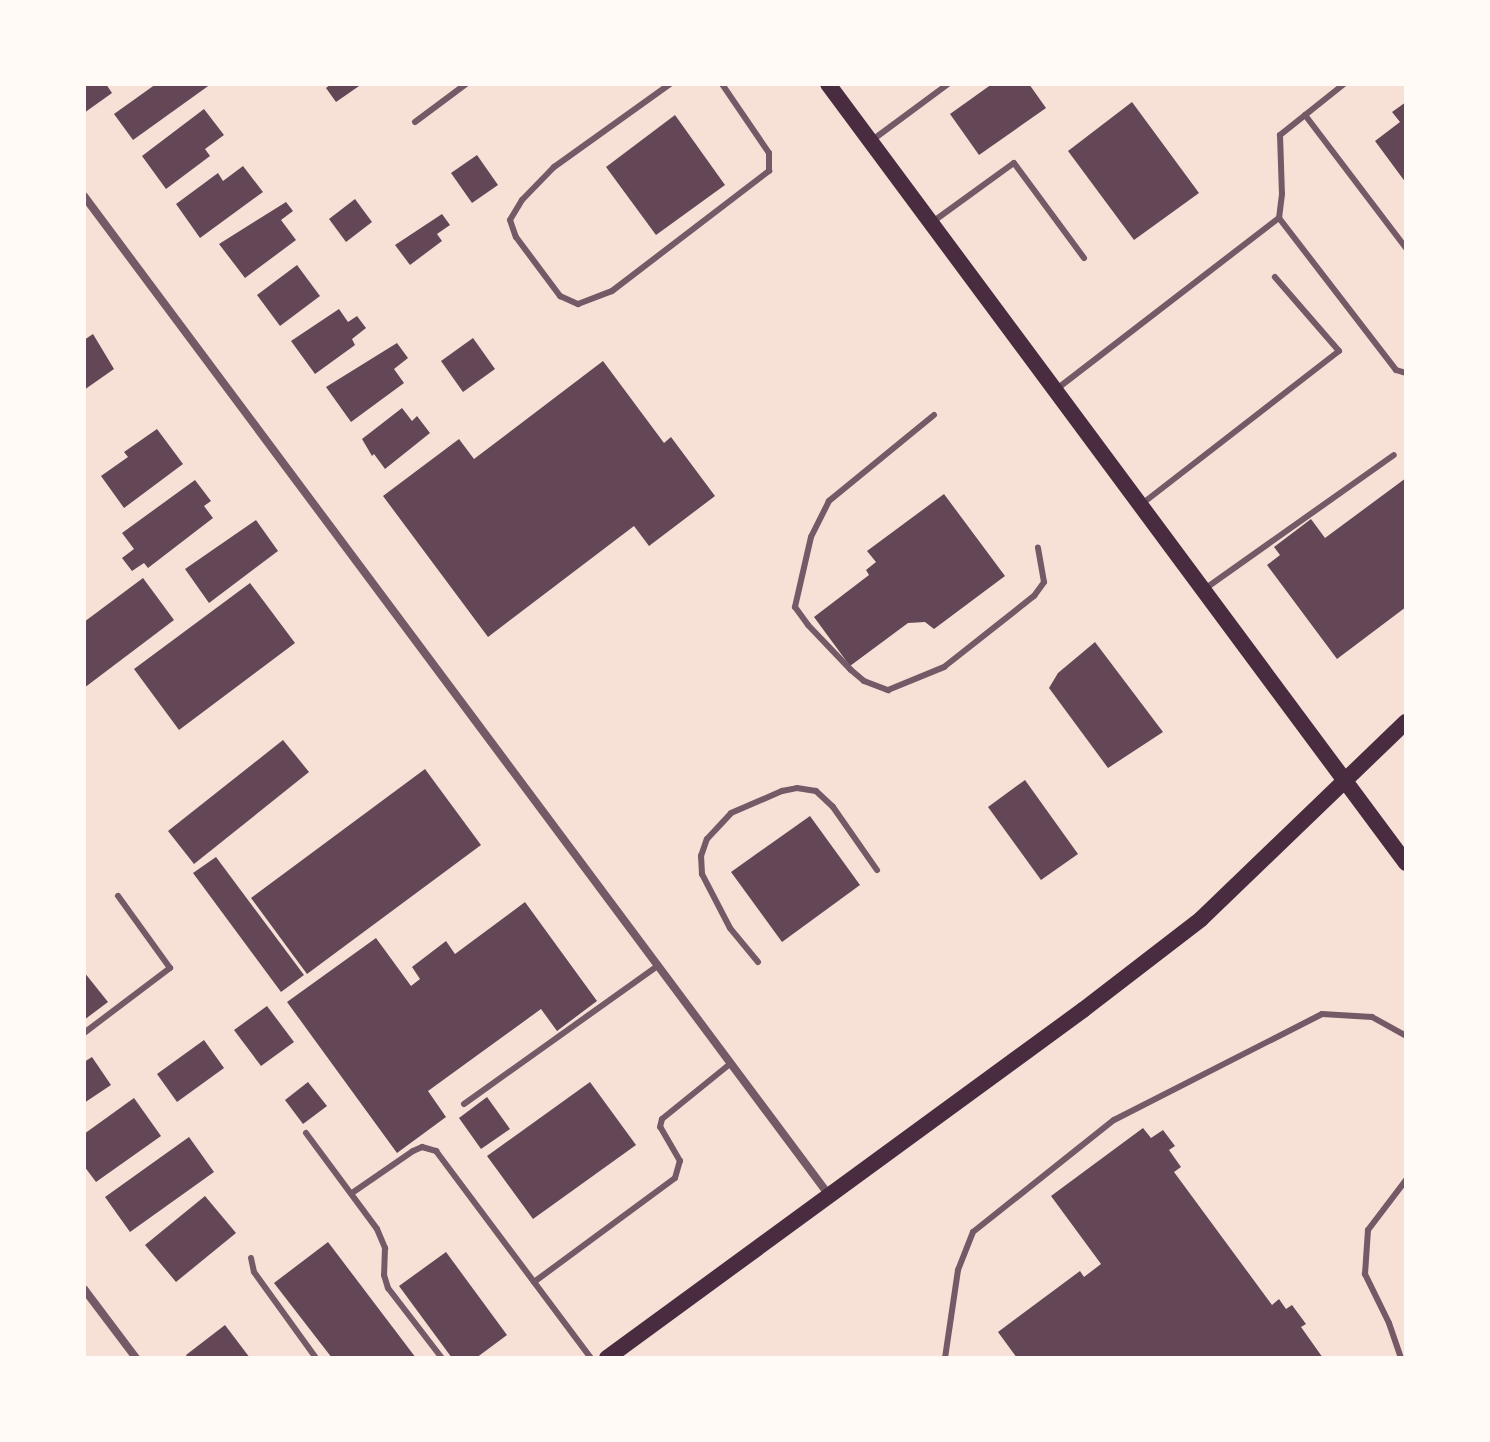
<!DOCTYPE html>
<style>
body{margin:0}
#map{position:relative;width:1490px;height:1442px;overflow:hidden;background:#f7e1d7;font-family:"Space Grotesk",sans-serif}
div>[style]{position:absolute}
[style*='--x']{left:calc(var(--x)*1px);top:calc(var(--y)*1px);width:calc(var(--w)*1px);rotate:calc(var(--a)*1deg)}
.building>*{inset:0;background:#644757}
.service>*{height:6px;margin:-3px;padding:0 3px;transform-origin:3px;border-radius:3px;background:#755966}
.minor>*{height:8px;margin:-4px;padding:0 4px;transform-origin:4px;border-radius:4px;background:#755966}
.secondary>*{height:16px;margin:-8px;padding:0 8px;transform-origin:8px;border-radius:8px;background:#4a2c40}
span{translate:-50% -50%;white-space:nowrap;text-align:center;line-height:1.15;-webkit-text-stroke:7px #fffaf5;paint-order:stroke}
.frame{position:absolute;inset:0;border:86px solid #fffaf5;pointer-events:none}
</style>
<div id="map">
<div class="building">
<i style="clip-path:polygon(84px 84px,106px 84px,112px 93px,84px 113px)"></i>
<i style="clip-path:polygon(156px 84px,211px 84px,133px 140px,114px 114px)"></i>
<i style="clip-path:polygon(331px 84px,362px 84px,336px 102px,326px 88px)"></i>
<i style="clip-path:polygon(992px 84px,1029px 84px,1046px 108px,979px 155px,950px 114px)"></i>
<i style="clip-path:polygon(1132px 102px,1199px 193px,1134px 240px,1068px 151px)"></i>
<i style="clip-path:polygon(1406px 102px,1406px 183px,1375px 141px,1400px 122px,1392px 112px)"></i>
<i style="clip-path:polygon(204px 109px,224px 135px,205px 149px,210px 156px,166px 189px,142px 156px)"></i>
<i style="clip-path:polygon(675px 115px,725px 185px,656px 235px,606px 167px)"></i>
<i style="clip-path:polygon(477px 155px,498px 185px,472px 203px,451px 173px)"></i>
<i style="clip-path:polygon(243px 166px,263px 192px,200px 238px,176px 204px,218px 173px,223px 181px)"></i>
<i style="clip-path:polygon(355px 199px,372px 222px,346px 242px,329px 219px)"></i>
<i style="clip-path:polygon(286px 202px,293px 211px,281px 220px,296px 240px,245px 278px,219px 244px)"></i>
<i style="clip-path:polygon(442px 214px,450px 225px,437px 234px,442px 241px,410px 265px,395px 245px)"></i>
<i style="clip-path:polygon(297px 265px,320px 296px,280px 326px,257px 295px)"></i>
<i style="clip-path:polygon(339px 309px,348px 322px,357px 316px,366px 328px,352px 339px,355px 345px,315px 374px,291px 341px)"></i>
<i style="clip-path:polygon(93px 334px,114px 369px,84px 390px,84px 340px)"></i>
<i style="clip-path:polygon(473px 338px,495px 369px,463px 392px,441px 361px)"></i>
<i style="clip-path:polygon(397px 343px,408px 358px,394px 369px,404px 383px,351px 422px,326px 387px)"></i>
<i style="clip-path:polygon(603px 361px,664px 443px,671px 437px,715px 496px,649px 546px,634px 526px,488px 637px,383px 496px,459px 439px,474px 459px)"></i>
<i style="clip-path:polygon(402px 408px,412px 421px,417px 416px,430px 433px,385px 469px,374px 454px,372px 456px,362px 439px)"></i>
<i style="clip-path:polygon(157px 429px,183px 464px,124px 508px,101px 476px,128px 457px,124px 452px)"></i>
<i style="clip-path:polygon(1406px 478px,1406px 607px,1337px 659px,1267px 565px,1280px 555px,1274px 547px,1311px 519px,1325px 538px)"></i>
<i style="clip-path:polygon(195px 480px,211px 501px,204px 506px,213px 518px,148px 568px,144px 563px,132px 571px,122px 558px,134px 549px,122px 533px)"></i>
<i style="clip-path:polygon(944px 494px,1005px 576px,934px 629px,925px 622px,908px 623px,850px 666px,814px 617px,869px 575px,866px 570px,876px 562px,867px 551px)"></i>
<i style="clip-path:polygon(256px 520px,278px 551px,209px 603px,185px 569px)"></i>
<i style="clip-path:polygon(143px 578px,174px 620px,84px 688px,84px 622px)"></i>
<i style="clip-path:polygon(250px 583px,295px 643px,179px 730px,134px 669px)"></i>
<i style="clip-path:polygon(1095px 642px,1163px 732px,1108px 768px,1049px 688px,1058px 673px)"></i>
<i style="clip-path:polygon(283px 740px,309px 772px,194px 864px,168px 831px)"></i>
<i style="clip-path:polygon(425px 769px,481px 845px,307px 974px,251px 898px)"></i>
<i style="clip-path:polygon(1025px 780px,1078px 854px,1041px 880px,988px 807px)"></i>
<i style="clip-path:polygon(810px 816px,860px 885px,782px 942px,731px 872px)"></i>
<i style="clip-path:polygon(216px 857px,304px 975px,281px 992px,193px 873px)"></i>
<i style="clip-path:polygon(525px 902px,597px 1001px,557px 1031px,541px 1009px,428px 1091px,446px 1117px,397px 1153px,287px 1002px,376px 938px,411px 986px,420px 979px,412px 967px,446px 941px,455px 954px)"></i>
<i style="clip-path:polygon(84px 972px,108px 1002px,84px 1020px)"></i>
<i style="clip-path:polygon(267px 1006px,294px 1042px,261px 1066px,234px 1030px)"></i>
<i style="clip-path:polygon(204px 1040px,224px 1068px,177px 1102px,157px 1074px)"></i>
<i style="clip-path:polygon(92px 1057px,111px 1085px,84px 1103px,84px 1062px)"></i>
<i style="clip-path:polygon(308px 1082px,327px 1106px,303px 1124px,285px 1100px)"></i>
<i style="clip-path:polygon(590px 1082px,636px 1145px,533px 1219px,487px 1156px)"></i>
<i style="clip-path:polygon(487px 1097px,510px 1129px,481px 1149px,459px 1118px)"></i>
<i style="clip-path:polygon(134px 1098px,161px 1136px,96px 1182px,84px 1166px,84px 1134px)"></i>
<i style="clip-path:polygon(1143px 1128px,1151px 1138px,1163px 1130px,1175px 1146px,1169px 1150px,1181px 1167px,1174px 1172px,1272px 1305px,1279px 1299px,1286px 1309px,1292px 1305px,1306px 1324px,1301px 1327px,1323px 1358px,1017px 1358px,998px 1332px,1080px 1271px,1084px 1277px,1101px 1264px,1051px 1196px)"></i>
<i style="clip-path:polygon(189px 1137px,214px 1172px,130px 1232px,105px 1197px)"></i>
<i style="clip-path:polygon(205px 1196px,236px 1233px,176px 1282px,145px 1245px)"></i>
<i style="clip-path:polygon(328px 1242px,416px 1358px,332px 1358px,274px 1283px)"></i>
<i style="clip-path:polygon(446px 1252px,507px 1335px,476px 1358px,452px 1358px,399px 1286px)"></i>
<i style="clip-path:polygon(225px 1325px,250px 1358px,188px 1358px,186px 1355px)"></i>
</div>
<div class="service">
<i style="--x:670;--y:84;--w:143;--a:144.4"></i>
<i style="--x:554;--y:167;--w:46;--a:134.1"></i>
<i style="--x:522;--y:200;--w:23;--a:121"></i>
<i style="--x:510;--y:220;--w:18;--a:71"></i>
<i style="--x:516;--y:237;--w:74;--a:53.3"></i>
<i style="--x:560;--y:296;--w:20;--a:24"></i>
<i style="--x:578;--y:304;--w:36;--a:-21"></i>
<i style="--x:612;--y:291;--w:198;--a:-37.4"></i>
<i style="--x:769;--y:171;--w:18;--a:-90"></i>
<i style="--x:769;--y:153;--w:83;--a:-124.3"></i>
<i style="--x:1344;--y:84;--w:82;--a:141.4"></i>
<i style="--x:1280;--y:135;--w:59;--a:88.1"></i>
<i style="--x:1282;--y:194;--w:24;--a:97"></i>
<i style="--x:1279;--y:218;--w:192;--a:52.4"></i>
<i style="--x:1396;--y:370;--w:10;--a:17"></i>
<i style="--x:1305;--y:115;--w:167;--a:52.8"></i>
<i style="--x:415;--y:122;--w:64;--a:-36.7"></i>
<i style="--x:871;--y:141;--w:96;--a:-36.5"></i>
<i style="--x:931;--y:223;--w:102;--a:-35.9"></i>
<i style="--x:1014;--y:163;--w:118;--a:53.6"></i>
<i style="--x:1058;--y:388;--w:279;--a:-37.6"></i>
<i style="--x:934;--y:415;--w:136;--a:140.7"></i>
<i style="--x:829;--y:501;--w:40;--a:116.6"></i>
<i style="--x:811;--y:537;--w:72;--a:102.9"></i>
<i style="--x:795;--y:607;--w:22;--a:54"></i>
<i style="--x:808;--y:625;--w:62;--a:46.3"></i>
<i style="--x:851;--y:670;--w:17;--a:40"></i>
<i style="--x:864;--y:681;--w:26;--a:21"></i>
<i style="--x:888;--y:690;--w:61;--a:-22.3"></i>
<i style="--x:944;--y:667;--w:115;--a:-38.3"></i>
<i style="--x:1034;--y:596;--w:17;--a:-54"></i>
<i style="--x:1044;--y:582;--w:35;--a:-100"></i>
<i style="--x:1143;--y:503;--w:248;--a:-37.8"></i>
<i style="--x:1339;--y:351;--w:98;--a:-130.9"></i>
<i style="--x:1206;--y:588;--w:230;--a:-35.3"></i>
<i style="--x:758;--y:962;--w:44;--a:-129.5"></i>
<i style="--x:730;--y:928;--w:61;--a:-117.4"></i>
<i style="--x:702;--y:874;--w:18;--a:-93"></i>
<i style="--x:701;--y:856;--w:18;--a:-71"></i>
<i style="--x:707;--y:839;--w:35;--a:-47"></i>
<i style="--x:731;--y:813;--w:56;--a:-23.3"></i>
<i style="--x:782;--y:791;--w:15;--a:-11"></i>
<i style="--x:797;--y:788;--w:19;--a:9"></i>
<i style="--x:816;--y:791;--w:23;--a:43"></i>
<i style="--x:833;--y:807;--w:77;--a:55.1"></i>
<i style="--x:84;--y:1033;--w:108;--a:-37.1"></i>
<i style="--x:170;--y:968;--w:89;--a:-125.8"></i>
<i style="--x:464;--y:1104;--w:236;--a:-35.5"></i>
<i style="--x:306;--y:1133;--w:119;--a:53.5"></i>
<i style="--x:377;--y:1229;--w:21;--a:67"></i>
<i style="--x:385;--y:1248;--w:27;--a:92"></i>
<i style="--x:384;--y:1275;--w:14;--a:73"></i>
<i style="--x:388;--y:1288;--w:88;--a:52.4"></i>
<i style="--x:352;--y:1193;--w:74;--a:-34.5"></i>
<i style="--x:413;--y:1151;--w:10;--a:-24"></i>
<i style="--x:422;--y:1147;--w:15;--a:16"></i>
<i style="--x:436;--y:1151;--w:259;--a:53.2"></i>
<i style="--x:251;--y:1258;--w:14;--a:78"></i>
<i style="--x:254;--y:1272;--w:106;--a:54.2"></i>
<i style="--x:534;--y:1282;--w:175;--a:-36.4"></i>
<i style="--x:675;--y:1178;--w:18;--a:-74"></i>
<i style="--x:680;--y:1161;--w:39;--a:-120"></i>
<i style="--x:660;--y:1127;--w:8;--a:-76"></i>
<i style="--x:662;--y:1119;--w:87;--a:-39"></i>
<i style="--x:945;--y:1358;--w:89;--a:-81.6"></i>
<i style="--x:958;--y:1270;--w:41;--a:-68.5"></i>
<i style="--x:973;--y:1232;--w:180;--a:-38.5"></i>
<i style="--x:1114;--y:1120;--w:233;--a:-27"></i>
<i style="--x:1322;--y:1014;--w:50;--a:3.4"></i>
<i style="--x:1372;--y:1017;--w:39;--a:29"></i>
<i style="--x:1401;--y:1358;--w:37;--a:-109"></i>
<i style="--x:1389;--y:1323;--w:55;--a:-116.1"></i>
<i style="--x:1365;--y:1274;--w:44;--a:-86.1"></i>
<i style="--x:1368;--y:1230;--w:63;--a:-52.8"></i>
</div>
<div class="minor">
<i style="--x:84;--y:196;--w:1246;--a:53.29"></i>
<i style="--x:84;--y:1289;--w:86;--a:53"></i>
</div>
<div class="secondary">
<i style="--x:828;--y:84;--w:970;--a:53.43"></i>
<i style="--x:607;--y:1358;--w:590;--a:-36.17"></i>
<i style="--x:1083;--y:1010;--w:149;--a:-37.6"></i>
<i style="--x:1201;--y:919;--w:284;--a:-43.9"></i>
</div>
<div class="frame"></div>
</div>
